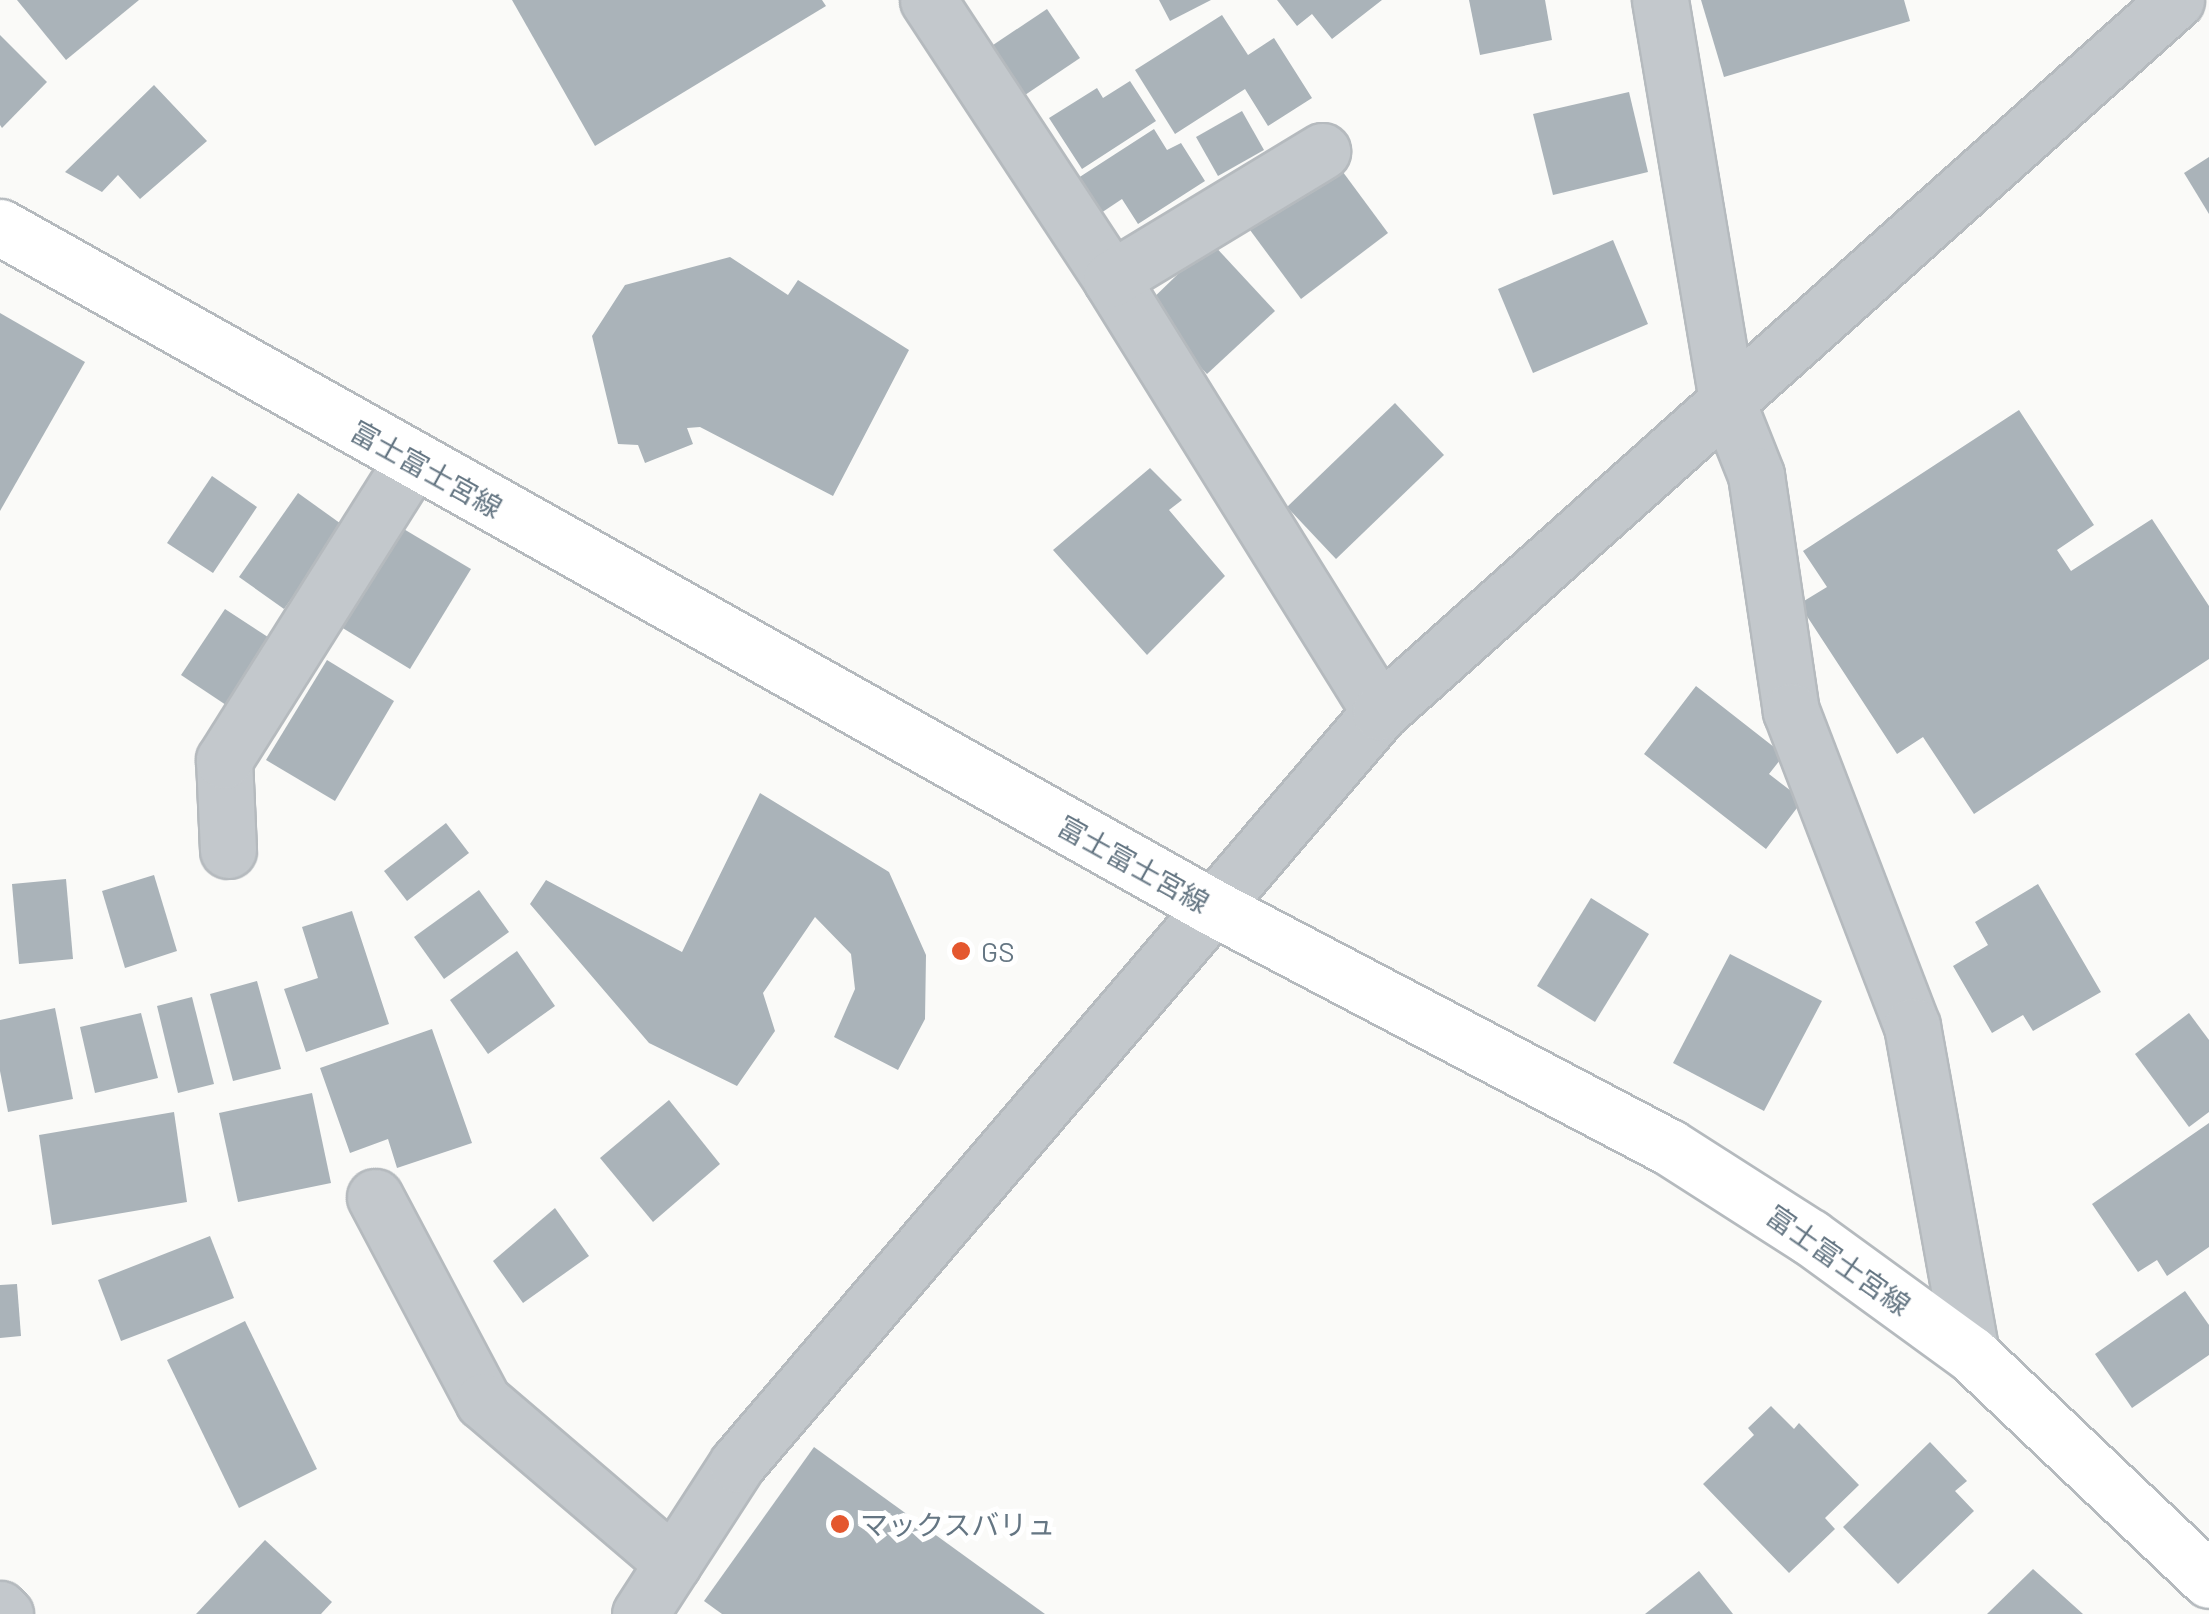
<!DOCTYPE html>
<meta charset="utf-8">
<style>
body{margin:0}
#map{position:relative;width:2209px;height:1614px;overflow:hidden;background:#fafaf8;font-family:Barlow,"Noto Sans JP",sans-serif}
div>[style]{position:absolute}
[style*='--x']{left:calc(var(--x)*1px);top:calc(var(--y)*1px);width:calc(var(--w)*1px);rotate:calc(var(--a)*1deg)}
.building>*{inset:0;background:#aab3b9}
.roads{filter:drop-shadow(2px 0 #b5babe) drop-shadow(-2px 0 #b5babe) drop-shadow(0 2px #b5babe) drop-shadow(0 -2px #b5babe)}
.minor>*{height:55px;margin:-27.5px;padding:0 27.5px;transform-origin:27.5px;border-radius:27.5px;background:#c3c8cc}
.major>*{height:55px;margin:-27.5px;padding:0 27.5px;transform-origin:27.5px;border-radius:27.5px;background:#fff}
.dots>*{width:28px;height:28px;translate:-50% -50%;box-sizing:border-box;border:5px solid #fff;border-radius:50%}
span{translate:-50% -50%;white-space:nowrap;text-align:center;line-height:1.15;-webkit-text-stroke:10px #fff;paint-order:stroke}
.street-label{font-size:28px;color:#657683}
.poi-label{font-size:28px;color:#657683}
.left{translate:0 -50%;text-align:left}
</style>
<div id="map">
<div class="building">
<i style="clip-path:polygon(17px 0,139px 0,66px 60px)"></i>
<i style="clip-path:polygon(512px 0,822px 0,826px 6px,595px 146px)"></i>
<i style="clip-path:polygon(1159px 0,1211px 0,1170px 21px)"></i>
<i style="clip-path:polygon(1277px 0,1382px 0,1332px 39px,1312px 14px,1297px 26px)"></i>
<i style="clip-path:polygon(1469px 0,1545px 0,1552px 40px,1480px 55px)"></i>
<i style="clip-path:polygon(1701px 0,1904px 0,1910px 21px,1724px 77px)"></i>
<i style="clip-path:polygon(1047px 9px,1080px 58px,1025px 95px,993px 45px)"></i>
<i style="clip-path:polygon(1222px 15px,1248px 55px,1274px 38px,1312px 98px,1268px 126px,1245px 89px,1175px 134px,1135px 70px)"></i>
<i style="clip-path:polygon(0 35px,47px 82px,2px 128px,0 125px)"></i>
<i style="clip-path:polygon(1130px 81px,1156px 121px,1082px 169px,1049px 118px,1097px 88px,1103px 98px)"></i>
<i style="clip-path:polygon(154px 85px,207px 141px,140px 199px,118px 175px,102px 192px,65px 172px)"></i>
<i style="clip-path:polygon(1629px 92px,1648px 172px,1553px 195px,1533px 114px)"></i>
<i style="clip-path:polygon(1242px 111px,1264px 150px,1218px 176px,1196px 137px)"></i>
<i style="clip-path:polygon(1154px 129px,1167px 150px,1181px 143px,1205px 181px,1138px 224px,1122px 199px,1098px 215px,1075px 180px)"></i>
<i style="clip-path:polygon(2209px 157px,2209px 214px,2184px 173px)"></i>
<i style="clip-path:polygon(1337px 164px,1388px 233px,1301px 299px,1250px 230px)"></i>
<i style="clip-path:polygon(1613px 240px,1648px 324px,1533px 373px,1498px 289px)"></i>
<i style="clip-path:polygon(1211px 242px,1275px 311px,1207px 374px,1144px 307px)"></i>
<i style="clip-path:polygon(730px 257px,788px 295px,798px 280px,909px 350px,833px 496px,700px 427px,687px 428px,693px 444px,645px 463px,638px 445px,618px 444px,592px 336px,625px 285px)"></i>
<i style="clip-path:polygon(0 313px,85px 362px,0 511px)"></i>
<i style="clip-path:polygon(1395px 403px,1444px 455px,1336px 559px,1287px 507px)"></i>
<i style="clip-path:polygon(2019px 410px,2094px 525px,2057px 550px,2071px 571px,2152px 519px,2209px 606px,2209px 659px,1974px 814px,1923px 737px,1897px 754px,1799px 604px,1827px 587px,1803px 551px)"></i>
<i style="clip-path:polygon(1150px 468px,1182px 500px,1169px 510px,1225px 576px,1147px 655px,1053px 550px)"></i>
<i style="clip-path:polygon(212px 476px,257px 507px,213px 573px,167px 543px)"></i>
<i style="clip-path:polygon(298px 493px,344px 526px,284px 609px,239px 577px)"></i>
<i style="clip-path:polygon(402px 528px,471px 569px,410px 669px,341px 627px)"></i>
<i style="clip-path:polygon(225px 609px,271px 639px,226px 705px,181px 675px)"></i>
<i style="clip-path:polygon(327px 660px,394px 701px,335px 801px,266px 760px)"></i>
<i style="clip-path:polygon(1696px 686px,1784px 755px,1769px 774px,1803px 800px,1766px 849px,1644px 754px)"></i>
<i style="clip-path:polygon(760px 793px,889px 872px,926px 955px,925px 1019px,898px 1070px,834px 1037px,855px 989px,851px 954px,815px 917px,763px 993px,775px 1031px,737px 1086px,649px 1043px,530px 904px,546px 880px,682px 952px)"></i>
<i style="clip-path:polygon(446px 823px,469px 853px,407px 901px,384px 871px)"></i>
<i style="clip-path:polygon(154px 875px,177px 951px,125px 968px,102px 891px)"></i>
<i style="clip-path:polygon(66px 879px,73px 959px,19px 964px,12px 884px)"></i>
<i style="clip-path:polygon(2038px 884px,2101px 992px,2033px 1031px,2023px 1015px,1992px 1033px,1953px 966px,1988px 945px,1975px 922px)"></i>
<i style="clip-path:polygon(479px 890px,509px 932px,444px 979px,414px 937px)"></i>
<i style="clip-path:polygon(1591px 898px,1649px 934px,1595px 1022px,1537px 986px)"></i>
<i style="clip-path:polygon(352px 911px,389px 1024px,306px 1052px,284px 989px,318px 978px,302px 927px)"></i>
<i style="clip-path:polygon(517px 951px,555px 1006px,488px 1054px,450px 1000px)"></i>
<i style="clip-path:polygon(1730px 954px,1822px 1001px,1764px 1111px,1673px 1063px)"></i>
<i style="clip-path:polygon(257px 981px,281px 1069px,233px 1081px,210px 994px)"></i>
<i style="clip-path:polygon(192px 997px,214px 1084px,178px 1093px,157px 1006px)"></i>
<i style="clip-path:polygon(55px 1008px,73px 1099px,8px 1112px,0 1071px,0 1020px)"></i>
<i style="clip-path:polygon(141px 1013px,158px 1078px,95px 1093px,80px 1027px)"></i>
<i style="clip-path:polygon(2189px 1013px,2209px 1040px,2209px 1112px,2189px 1127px,2135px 1054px)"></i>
<i style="clip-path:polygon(432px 1029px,472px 1143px,397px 1168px,388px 1139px,350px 1153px,320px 1068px)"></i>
<i style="clip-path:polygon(312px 1093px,331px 1183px,238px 1202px,219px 1113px)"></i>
<i style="clip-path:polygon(669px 1100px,720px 1164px,653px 1222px,600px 1158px)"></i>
<i style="clip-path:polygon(174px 1112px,187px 1202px,52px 1225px,39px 1135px)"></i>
<i style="clip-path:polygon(2209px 1123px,2209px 1247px,2167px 1276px,2157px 1260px,2138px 1272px,2092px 1204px)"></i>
<i style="clip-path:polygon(555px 1208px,589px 1256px,523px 1303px,493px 1261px)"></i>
<i style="clip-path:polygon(210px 1236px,234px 1298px,121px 1341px,98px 1280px)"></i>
<i style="clip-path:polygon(17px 1284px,21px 1336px,0 1338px,0 1285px)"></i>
<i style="clip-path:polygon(2185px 1291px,2209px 1325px,2209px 1355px,2132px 1408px,2095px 1354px)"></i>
<i style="clip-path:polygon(245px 1321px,317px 1469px,239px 1508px,167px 1360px)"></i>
<i style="clip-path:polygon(1771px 1406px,1794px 1429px,1799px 1423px,1859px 1485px,1825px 1518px,1835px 1529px,1789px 1573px,1703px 1484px,1754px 1435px,1748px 1428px)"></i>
<i style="clip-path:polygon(1930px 1442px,1967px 1481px,1955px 1491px,1974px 1511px,1898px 1584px,1843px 1527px)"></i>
<i style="clip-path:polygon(814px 1447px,1045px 1614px,722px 1614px,704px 1601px)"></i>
<i style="clip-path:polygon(265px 1540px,332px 1602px,321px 1614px,196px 1614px)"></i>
<i style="clip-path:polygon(2033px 1569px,2083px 1614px,1987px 1614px)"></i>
<i style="clip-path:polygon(1699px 1571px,1733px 1614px,1645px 1614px)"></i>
</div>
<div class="roads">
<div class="minor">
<i style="--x:928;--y:0;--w:334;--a:56.7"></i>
<i style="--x:1111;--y:279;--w:510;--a:58.15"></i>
<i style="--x:1660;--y:0;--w:408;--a:80.5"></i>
<i style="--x:1727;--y:402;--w:79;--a:68.3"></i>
<i style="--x:1756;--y:475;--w:239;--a:81.6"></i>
<i style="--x:1791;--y:711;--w:337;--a:69"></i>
<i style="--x:1912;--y:1026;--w:333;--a:79.8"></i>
<i style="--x:1111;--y:279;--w:247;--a:-31.2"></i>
<i style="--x:228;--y:850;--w:90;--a:-92.5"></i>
<i style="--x:224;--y:760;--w:353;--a:-57.8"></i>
<i style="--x:375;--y:1197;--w:231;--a:62.1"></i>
<i style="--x:483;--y:1401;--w:250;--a:40.5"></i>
<i style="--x:0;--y:1609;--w:7;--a:45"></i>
<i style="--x:640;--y:1614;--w:179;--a:-57.1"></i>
<i style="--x:737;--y:1464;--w:989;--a:-49.47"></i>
<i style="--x:1380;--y:712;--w:1068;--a:-41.81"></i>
</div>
<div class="major">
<i style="--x:0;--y:227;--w:1390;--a:29.29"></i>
<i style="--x:1212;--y:907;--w:516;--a:27.71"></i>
<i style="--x:1669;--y:1147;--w:167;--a:32.6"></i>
<i style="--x:1810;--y:1237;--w:199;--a:36"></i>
<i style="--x:1971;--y:1354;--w:328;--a:43.5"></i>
</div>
</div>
<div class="dots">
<i style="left:961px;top:951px;background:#e4572e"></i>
<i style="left:840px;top:1524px;background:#e4572e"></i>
</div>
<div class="street-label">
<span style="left:427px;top:469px;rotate:29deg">富士富士宮線</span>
<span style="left:1134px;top:864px;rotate:29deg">富士富士宮線</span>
<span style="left:1839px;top:1260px;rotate:35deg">富士富士宮線</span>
</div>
<div class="poi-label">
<span class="left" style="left:981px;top:951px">GS</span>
<span class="left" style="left:860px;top:1524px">マックスバリュ</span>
</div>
</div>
